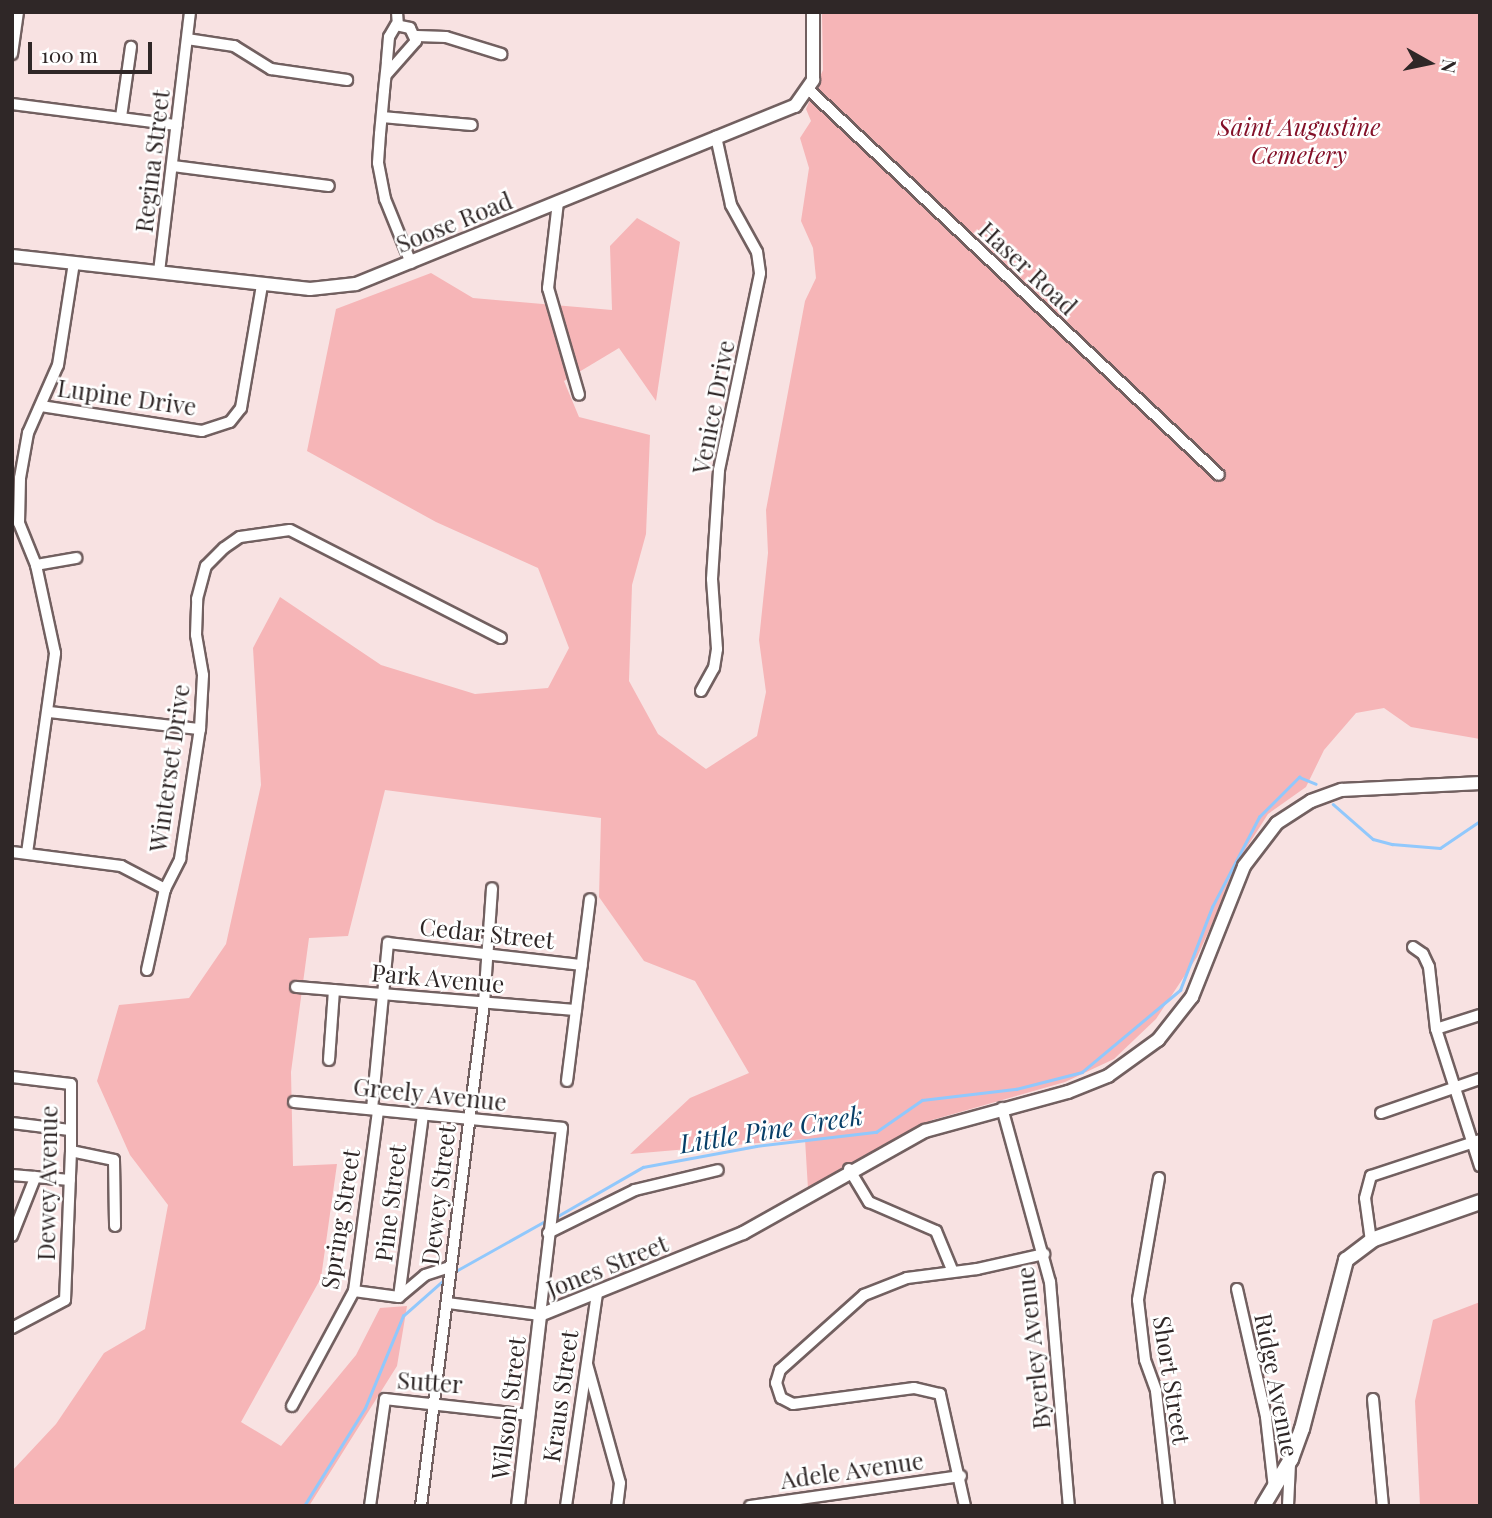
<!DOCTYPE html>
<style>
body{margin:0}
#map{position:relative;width:1492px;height:1518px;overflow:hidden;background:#f8e2e2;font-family:"Playfair Display",serif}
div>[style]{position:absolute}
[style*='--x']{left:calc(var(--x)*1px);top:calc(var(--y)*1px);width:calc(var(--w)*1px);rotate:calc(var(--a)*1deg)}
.green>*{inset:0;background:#f6b5b7}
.stream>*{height:2.5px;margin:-1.25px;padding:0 1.25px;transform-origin:1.25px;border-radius:1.25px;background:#91c8fc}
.roads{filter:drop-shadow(2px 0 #726060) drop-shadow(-2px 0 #726060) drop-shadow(0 2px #726060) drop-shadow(0 -2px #726060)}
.minor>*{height:10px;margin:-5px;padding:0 5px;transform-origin:5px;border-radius:5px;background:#fff}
.tertiary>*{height:12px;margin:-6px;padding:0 6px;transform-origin:6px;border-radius:6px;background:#fff}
.secondary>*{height:14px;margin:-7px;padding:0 7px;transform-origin:7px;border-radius:7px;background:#fff}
span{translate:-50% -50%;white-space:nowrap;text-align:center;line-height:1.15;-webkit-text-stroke:5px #fff;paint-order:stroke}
.park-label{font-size:24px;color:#841129;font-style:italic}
.street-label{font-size:24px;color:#2f2727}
.water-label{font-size:26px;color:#073e67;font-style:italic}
.frame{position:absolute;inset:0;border:14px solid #2f2727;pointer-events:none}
.north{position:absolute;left:1394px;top:28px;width:70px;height:70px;-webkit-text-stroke:5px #fff;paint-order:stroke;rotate:99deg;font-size:19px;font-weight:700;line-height:28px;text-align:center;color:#2f2727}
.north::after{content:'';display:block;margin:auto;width:24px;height:32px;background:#2f2727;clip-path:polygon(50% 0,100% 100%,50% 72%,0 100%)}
.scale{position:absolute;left:28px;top:42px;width:124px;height:32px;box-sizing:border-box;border:4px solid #2f2727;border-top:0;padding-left:9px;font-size:21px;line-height:24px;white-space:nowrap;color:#2f2727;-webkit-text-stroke:5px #fff;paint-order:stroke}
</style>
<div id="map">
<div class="green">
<i style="clip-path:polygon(822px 12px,1480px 12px,1480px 739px,1411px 727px,1384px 708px,1356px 713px,1324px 750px,1306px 787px,1268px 814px,1247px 847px,1197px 957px,1156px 1019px,1114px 1059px,1065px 1082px,932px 1120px,808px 1189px,805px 1139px,630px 1154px,690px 1098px,749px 1073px,695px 981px,644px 961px,599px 897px,601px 818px,385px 790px,348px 936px,309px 938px,291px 1072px,293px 1166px,337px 1164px,321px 1278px,241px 1422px,281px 1446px,356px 1355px,380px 1308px,407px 1306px,397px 1366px,309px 1506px,12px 1506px,12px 1471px,56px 1424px,104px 1353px,145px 1329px,168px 1205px,130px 1155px,97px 1081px,119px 1005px,189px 998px,226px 944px,261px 785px,253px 648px,280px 597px,381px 665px,475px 694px,548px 688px,569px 648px,538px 568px,436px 522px,307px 451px,336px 309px,431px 273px,473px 298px,612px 310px,610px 246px,637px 218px,680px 242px,656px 401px,619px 348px,564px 381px,579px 417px,650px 435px,646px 534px,632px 585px,629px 681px,658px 734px,706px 769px,757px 736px,766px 692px,759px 640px,768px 553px,766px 510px,805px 301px,816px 278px,813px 248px,801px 221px,809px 168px,800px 138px,811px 121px,806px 109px,823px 70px)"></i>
<i style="clip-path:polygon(1480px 1302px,1480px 1506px,1420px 1506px,1415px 1401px,1433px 1320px)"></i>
</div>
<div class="stream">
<i style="--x:1333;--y:804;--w:53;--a:41.2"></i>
<i style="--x:1373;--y:839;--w:20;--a:15"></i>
<i style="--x:1392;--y:844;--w:48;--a:4.8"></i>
<i style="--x:1440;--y:848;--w:48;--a:-34"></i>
<i style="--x:556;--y:1217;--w:100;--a:-29.9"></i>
<i style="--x:643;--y:1167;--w:115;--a:-10.5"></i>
<i style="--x:756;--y:1146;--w:121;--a:-6.7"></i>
<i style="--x:876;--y:1132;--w:56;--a:-34.8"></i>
<i style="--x:922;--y:1100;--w:95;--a:-6.7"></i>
<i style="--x:1016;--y:1089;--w:68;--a:-14.4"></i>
<i style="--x:1082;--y:1072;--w:128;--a:-39.9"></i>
<i style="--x:1180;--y:990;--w:89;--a:-68.9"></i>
<i style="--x:1212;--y:907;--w:102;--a:-62.4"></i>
<i style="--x:1259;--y:817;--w:57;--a:-45"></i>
<i style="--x:1299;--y:777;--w:18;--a:22"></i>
<i style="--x:454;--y:1272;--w:109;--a:-29.2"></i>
<i style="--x:304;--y:1506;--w:115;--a:-58.1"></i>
<i style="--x:365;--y:1408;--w:100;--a:-67.6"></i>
<i style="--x:403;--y:1316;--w:57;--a:-41.5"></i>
</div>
<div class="roads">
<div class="minor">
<i style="--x:397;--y:12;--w:13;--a:86"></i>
<i style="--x:417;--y:36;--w:29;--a:2"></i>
<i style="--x:446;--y:37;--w:58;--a:17.2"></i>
<i style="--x:187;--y:39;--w:48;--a:8.5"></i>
<i style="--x:234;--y:46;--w:44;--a:31.9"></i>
<i style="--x:271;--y:69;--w:77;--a:8.2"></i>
<i style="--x:12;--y:54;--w:42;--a:-81.9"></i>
<i style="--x:386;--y:75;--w:45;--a:-48.6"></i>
<i style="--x:416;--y:41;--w:14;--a:-115"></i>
<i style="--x:410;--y:28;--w:14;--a:-168"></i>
<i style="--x:396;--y:25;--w:14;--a:120"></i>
<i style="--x:389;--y:37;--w:25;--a:95"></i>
<i style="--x:387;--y:62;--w:29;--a:96"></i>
<i style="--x:384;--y:91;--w:43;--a:95.3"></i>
<i style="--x:380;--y:134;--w:29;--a:94"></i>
<i style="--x:378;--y:163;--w:37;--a:79"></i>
<i style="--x:385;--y:199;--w:69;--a:67.9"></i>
<i style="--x:809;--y:90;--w:562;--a:43.2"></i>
<i style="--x:12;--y:104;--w:166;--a:7.3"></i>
<i style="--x:121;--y:117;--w:71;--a:-81.9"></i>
<i style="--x:382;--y:117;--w:90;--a:5.1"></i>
<i style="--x:173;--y:166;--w:157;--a:7.3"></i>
<i style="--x:558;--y:202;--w:87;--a:96.6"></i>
<i style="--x:548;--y:288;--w:111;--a:73.8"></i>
<i style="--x:159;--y:272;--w:262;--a:-83.2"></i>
<i style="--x:41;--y:406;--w:163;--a:8.8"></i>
<i style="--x:202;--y:431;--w:29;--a:-18"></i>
<i style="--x:230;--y:422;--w:18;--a:-52"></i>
<i style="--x:241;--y:408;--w:125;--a:-80.3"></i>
<i style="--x:36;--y:565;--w:41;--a:-9.9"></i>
<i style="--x:701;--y:691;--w:26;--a:-61"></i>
<i style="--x:714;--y:668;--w:19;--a:-81"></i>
<i style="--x:717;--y:649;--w:70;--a:-94.1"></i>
<i style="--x:712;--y:579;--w:109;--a:-86.3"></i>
<i style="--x:719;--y:470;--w:201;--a:-78.2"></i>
<i style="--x:760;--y:273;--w:21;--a:-98"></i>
<i style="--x:757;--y:252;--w:54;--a:-119"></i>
<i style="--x:731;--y:205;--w:70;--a:-102.4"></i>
<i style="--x:50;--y:712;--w:151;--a:6.5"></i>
<i style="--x:12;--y:852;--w:110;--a:7.3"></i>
<i style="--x:121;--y:866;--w:50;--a:27.6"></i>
<i style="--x:27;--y:853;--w:202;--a:-82"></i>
<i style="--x:55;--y:653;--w:90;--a:-102.2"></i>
<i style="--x:36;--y:565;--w:45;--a:-112"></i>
<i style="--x:19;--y:523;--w:45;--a:-88.7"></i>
<i style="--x:20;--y:478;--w:46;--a:-79.9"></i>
<i style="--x:28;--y:433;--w:74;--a:-66.2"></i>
<i style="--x:58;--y:365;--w:103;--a:-81.1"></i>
<i style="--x:1413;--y:947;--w:12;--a:35"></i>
<i style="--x:1423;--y:954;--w:14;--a:65"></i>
<i style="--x:1429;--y:967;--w:62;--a:83.6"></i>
<i style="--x:1436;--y:1029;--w:144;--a:72.2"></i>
<i style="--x:147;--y:970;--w:83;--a:-77.5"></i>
<i style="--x:165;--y:889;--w:34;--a:-63"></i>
<i style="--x:180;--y:859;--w:132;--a:-81.3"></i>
<i style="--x:200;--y:729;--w:54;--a:-86.8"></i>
<i style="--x:203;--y:675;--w:41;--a:-99.9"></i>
<i style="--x:196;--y:635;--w:36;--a:-88"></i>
<i style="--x:197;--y:599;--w:34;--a:-75"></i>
<i style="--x:206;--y:566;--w:25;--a:-45"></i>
<i style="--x:224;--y:548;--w:19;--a:-35"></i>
<i style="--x:240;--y:537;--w:50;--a:-8"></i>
<i style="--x:290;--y:530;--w:237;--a:27.1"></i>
<i style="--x:296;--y:987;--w:281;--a:4.7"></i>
<i style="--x:1436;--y:1029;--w:46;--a:-17.7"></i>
<i style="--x:329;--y:1060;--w:70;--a:-85.9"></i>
<i style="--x:12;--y:1077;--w:59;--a:6.8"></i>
<i style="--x:71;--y:1084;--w:67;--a:90"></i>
<i style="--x:71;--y:1151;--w:149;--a:92.3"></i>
<i style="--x:65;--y:1300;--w:60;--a:152.2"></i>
<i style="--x:567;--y:1081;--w:183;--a:-82.8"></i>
<i style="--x:294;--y:1102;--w:269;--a:5.5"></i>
<i style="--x:562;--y:1128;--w:188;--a:96.7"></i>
<i style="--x:540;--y:1315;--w:94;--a:-172.6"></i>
<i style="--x:1002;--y:1108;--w:180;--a:74.6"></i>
<i style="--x:1050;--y:1282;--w:225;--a:85.2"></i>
<i style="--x:372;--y:1109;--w:167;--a:-84.5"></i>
<i style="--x:388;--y:943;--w:195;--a:6.5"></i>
<i style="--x:1381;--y:1113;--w:105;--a:-19"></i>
<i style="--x:12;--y:1123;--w:58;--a:6.9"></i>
<i style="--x:71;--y:1151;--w:44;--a:11.8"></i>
<i style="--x:114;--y:1160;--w:66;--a:89.1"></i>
<i style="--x:849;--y:1169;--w:39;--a:59"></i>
<i style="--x:869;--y:1202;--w:73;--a:23.4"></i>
<i style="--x:936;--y:1231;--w:44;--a:67.5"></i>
<i style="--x:12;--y:1175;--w:58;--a:4.9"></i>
<i style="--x:1159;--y:1178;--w:124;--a:99.8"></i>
<i style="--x:1138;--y:1300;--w:60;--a:83.3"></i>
<i style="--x:1145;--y:1360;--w:33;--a:70"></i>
<i style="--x:1156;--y:1391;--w:116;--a:83.6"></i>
<i style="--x:548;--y:1233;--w:97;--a:-26.3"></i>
<i style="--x:635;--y:1190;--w:85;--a:-13.5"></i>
<i style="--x:12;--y:1236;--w:62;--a:-68.4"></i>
<i style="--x:1371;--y:1241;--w:43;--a:-97.9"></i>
<i style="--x:1365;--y:1198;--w:23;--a:-75"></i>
<i style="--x:1371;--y:1176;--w:115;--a:-18.3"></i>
<i style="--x:1237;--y:1289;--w:131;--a:77.2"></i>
<i style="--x:1266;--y:1417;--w:71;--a:83.6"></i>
<i style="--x:354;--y:1291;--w:45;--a:7.6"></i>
<i style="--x:399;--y:1297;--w:34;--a:-40"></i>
<i style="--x:425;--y:1275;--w:26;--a:-18"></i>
<i style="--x:399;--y:1297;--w:184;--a:-82.5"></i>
<i style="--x:587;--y:1364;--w:123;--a:74.5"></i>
<i style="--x:620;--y:1483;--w:23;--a:97"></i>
<i style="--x:1373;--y:1399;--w:107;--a:84.7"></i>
<i style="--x:292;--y:1406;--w:131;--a:-61.7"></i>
<i style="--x:354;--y:1291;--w:183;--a:-82.4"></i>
<i style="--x:370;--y:1506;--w:108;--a:-82"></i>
<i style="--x:385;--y:1399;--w:145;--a:6.3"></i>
<i style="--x:421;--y:1506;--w:507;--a:-82.86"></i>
<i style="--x:484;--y:1003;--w:115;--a:-86"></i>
<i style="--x:566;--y:1506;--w:215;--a:-81.7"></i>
<i style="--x:750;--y:1506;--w:213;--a:-8.1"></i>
<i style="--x:965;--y:1506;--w:115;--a:-102.6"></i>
<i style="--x:940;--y:1394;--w:27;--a:-167"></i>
<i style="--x:914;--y:1388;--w:122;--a:172.5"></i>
<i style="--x:793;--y:1404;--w:13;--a:-153"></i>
<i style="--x:781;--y:1398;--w:16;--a:-108"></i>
<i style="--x:776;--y:1383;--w:14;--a:-73"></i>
<i style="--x:780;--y:1370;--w:113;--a:-41.8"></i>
<i style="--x:864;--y:1295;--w:46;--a:-21.6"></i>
<i style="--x:907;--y:1278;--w:71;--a:-7.3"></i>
<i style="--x:977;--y:1269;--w:69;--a:-12.6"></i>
<i style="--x:1288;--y:1506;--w:42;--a:-87.3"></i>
</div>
<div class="tertiary">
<i style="--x:12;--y:256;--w:300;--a:6.3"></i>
<i style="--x:310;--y:289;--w:46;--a:-6.2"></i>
<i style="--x:356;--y:284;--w:474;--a:-22.1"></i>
<i style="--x:795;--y:106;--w:32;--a:-55"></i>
<i style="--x:813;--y:80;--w:68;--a:-90"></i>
<i style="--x:518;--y:1506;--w:192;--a:-83.4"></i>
<i style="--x:540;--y:1315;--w:219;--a:-22"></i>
<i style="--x:743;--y:1233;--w:209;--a:-29.3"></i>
<i style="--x:925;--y:1131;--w:148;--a:-15.3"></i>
<i style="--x:1068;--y:1092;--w:43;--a:-21.8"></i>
<i style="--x:1108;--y:1076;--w:62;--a:-35.8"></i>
<i style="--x:1158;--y:1040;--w:55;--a:-51.7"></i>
<i style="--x:1192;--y:997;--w:141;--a:-68.3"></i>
<i style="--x:1244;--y:866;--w:54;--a:-52.5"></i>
<i style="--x:1277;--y:823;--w:40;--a:-32.9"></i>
<i style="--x:1311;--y:801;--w:33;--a:-20"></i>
<i style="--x:1342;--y:790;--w:138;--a:-2.9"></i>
</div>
<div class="secondary">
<i style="--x:1263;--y:1506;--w:55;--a:-59.2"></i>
<i style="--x:1291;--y:1459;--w:32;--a:-70"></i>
<i style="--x:1302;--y:1429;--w:175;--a:-75.4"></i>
<i style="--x:1346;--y:1260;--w:35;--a:-37"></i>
<i style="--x:1374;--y:1239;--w:112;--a:-19.2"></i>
</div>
</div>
<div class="park-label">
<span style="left:1299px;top:141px">Saint Augustine<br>Cemetery</span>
</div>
<div class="street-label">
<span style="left:152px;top:161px;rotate:-83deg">Regina Street</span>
<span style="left:454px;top:222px;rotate:-22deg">Soose Road</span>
<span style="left:1028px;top:268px;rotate:43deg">Haser Road</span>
<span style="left:127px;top:397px;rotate:8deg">Lupine Drive</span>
<span style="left:713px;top:407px;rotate:-79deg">Venice Drive</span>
<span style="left:169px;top:768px;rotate:-82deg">Winterset Drive</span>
<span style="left:487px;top:933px;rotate:6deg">Cedar Street</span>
<span style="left:438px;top:978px;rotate:5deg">Park Avenue</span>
<span style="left:430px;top:1094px;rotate:6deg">Greely Avenue</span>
<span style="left:47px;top:1183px;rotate:-89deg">Dewey Avenue</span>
<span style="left:438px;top:1195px;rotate:-83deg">Dewey Street</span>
<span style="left:390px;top:1203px;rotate:-83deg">Pine Street</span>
<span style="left:340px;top:1219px;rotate:-81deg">Spring Street</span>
<span style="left:607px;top:1266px;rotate:-22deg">Jones Street</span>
<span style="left:1033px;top:1348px;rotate:-96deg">Byerley Avenue</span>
<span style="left:1172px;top:1380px;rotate:81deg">Short Street</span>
<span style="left:430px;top:1382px;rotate:4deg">Sutter</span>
<span style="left:1277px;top:1385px;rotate:79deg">Ridge Avenue</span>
<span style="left:560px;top:1396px;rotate:-82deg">Kraus Street</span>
<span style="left:508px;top:1408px;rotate:-83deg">Wilson Street</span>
<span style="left:852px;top:1470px;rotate:-8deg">Adele Avenue</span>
</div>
<div class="water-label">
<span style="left:771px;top:1129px;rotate:-9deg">Little Pine Creek</span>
</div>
<div class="frame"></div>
<div class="north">N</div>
<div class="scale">100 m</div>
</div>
